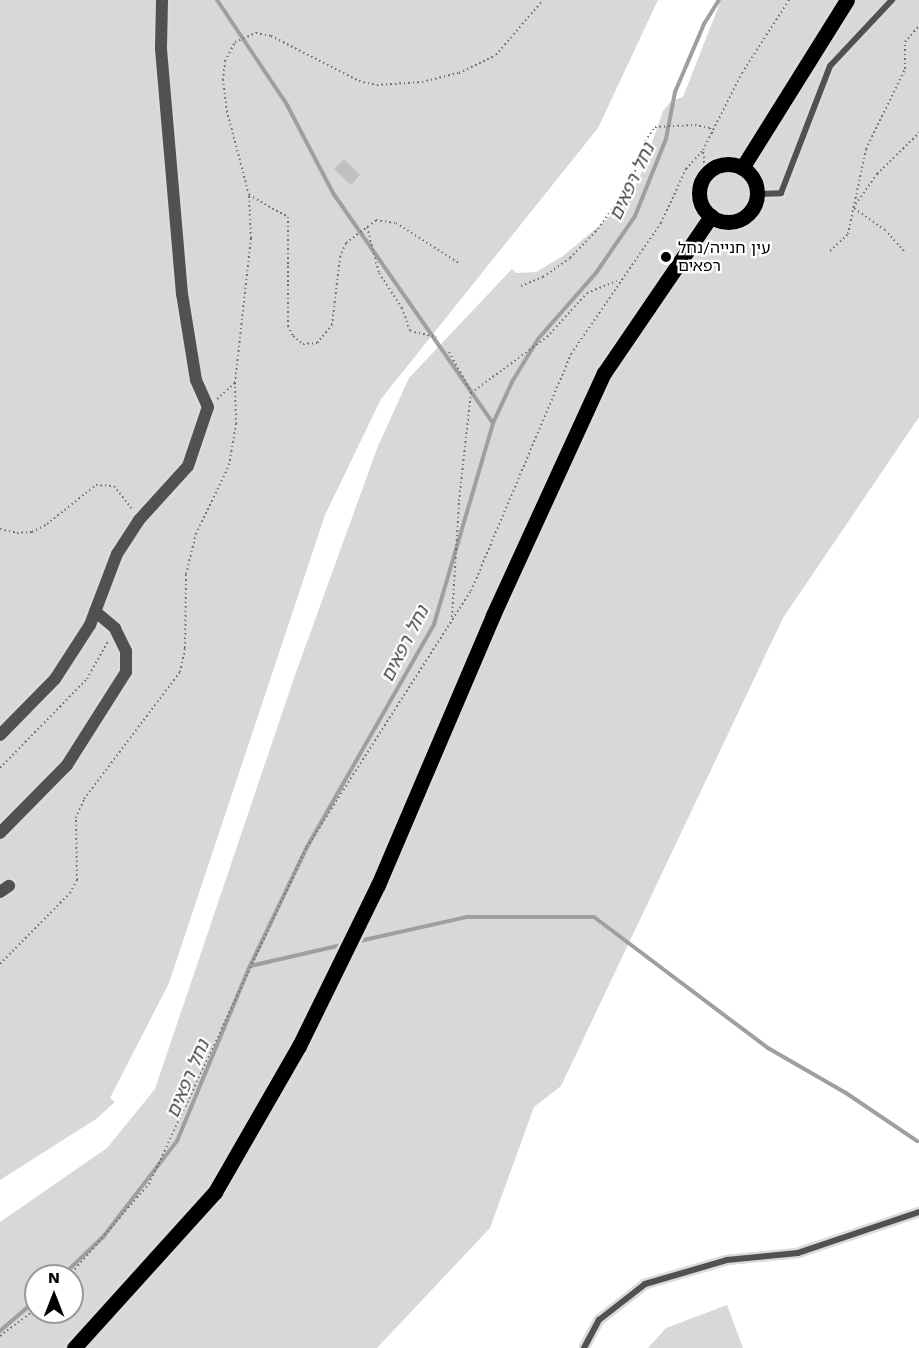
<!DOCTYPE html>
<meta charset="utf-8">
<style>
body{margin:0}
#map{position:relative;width:919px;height:1348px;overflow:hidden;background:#fff;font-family:"Work Sans","Noto Sans Hebrew",sans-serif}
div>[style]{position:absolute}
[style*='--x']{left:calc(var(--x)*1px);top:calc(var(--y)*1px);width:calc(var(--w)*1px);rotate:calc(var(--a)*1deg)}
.green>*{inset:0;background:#d8d8d8}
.stream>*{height:4px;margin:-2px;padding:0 2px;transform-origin:2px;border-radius:2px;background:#9f9f9f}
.building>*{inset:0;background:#c0c0c0}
.path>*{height:2px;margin-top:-1px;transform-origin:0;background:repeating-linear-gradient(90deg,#737373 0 1.5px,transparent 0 4.5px)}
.roads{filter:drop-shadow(2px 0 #dbdbdb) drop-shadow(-2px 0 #dbdbdb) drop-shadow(0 2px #dbdbdb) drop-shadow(0 -2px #dbdbdb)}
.lane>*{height:6px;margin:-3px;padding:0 3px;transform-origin:3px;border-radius:3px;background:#515151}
.street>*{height:12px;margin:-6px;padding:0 6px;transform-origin:6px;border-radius:6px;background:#515151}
.primary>*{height:15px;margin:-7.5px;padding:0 7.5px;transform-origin:7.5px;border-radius:7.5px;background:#000}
.primary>.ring{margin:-7.5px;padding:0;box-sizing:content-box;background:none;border:15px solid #000;border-radius:50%}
.dots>*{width:16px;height:16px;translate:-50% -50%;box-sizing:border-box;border:3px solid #fff;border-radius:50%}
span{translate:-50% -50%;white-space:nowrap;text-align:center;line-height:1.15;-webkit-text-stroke:4.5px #fff;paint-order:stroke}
.poi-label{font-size:16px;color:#000}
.left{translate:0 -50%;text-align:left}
.water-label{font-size:18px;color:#404040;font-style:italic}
.north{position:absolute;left:24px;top:1264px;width:60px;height:60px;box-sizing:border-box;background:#fff;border:2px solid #999;border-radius:50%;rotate:0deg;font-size:16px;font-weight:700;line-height:24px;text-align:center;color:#000}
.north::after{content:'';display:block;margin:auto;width:21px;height:27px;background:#000;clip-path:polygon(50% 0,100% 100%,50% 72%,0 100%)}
</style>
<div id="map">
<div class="green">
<i style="clip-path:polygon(0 0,658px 0,598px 128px,381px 399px,325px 515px,169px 983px,110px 1098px,115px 1102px,96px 1119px,0 1180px)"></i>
<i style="clip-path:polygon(evenodd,721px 0,919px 0,919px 417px,783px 618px,561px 1086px,534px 1107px,490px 1228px,377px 1348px,0 1348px,0 1222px,107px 1148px,155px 1089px,295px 675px,378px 446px,409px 378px,512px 269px,516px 273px,536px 272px,563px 256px,606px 220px,638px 182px,663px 111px,671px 101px,683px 97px,721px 0,36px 1276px,72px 1276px,72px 1312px,36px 1312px,36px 1276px)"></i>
<i style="clip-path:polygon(727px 1305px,743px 1348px,648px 1348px,666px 1328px)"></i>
</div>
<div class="stream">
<i style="--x:217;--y:0;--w:124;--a:56.2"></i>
<i style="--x:286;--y:103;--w:102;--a:62.4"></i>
<i style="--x:333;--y:193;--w:280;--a:55.2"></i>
<i style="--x:355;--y:942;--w:115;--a:-12.6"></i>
<i style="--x:467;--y:917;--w:127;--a:0"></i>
<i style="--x:594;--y:917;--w:218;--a:37"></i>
<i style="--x:768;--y:1048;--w:90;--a:30"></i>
<i style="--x:846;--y:1093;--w:86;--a:34.1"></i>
<i style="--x:250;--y:966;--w:94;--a:-12.9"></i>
<i style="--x:62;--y:1276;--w:57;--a:-43.6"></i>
<i style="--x:103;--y:1237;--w:121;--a:-52.4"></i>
<i style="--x:177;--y:1141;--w:190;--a:-67.4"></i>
<i style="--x:250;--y:966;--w:132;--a:-64.4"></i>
<i style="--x:307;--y:847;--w:257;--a:-60.3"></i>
<i style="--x:434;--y:624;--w:209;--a:-73.6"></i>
<i style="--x:493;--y:423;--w:45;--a:-65.1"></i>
<i style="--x:512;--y:382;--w:50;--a:-58.8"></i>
<i style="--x:538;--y:339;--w:88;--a:-48.7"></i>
<i style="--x:596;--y:273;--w:69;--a:-55.6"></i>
<i style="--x:635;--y:216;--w:83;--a:-68.1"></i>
<i style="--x:666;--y:139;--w:48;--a:-79.2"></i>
<i style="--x:675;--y:92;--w:74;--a:-66.9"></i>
<i style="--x:704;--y:24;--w:28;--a:-58"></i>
<i style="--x:0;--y:1331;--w:48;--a:-40.7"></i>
</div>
<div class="building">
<i style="clip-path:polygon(344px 159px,360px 175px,351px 185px,334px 169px)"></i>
</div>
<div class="path">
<i style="--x:705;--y:176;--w:26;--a:-94"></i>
<i style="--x:703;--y:150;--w:86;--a:-63.1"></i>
<i style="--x:742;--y:73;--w:87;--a:-57.2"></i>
<i style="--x:249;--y:195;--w:45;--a:29.4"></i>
<i style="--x:288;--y:217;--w:109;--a:90"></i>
<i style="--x:288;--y:326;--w:11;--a:63"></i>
<i style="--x:293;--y:336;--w:13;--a:39"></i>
<i style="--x:303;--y:344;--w:14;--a:-4"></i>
<i style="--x:317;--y:343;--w:23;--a:-50"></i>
<i style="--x:332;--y:325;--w:68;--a:-83.3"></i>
<i style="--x:340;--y:257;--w:15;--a:-67"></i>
<i style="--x:346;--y:243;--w:38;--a:-37"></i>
<i style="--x:376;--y:220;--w:20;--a:9"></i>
<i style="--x:396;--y:223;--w:76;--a:32.6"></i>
<i style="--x:367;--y:227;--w:48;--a:75.4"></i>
<i style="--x:379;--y:273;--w:42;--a:56.7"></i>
<i style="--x:402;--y:308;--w:24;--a:71"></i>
<i style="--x:410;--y:331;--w:27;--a:13"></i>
<i style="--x:830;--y:251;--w:25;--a:-43"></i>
<i style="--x:848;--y:234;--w:87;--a:-78"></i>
<i style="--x:866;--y:149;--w:89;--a:-64"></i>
<i style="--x:905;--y:69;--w:27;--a:-90"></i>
<i style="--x:905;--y:42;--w:21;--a:-49"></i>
<i style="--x:904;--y:251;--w:28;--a:-132"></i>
<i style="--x:885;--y:230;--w:39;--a:-145"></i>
<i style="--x:853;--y:208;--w:42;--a:-54.8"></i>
<i style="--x:877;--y:174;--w:59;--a:-44.3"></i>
<i style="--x:521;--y:286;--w:24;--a:-22"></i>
<i style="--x:543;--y:277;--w:33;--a:-35"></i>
<i style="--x:570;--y:258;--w:40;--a:-46"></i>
<i style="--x:598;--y:229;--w:60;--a:-55.2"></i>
<i style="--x:632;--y:180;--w:41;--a:-71.6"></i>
<i style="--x:645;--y:141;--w:17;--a:-54"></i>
<i style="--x:655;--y:127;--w:40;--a:-2.9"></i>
<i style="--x:695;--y:125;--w:15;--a:11"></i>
<i style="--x:710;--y:128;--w:7;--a:63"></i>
<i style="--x:449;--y:352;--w:46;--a:61.2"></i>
<i style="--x:217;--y:399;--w:24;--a:-42"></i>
<i style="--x:0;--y:529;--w:17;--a:13"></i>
<i style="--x:17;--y:533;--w:15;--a:-4"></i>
<i style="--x:32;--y:532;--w:17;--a:-28"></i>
<i style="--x:47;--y:524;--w:63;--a:-38.5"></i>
<i style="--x:96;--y:485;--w:18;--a:3"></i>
<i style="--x:114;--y:486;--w:31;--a:52"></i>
<i style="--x:452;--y:617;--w:116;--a:-86.5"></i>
<i style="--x:459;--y:501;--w:109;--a:-83.7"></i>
<i style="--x:471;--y:393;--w:94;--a:-36.4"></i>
<i style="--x:547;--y:337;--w:59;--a:-47.7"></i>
<i style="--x:587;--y:293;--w:32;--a:-22"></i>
<i style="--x:0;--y:768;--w:124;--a:-45.7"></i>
<i style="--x:87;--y:679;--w:43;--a:-61.1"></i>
<i style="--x:0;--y:964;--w:100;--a:-45.4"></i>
<i style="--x:70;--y:893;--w:15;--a:-62"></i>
<i style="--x:77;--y:880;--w:62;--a:-90.9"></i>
<i style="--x:76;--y:818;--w:21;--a:-67"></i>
<i style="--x:84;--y:799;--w:159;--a:-52.9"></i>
<i style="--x:180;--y:672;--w:25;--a:-78"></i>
<i style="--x:185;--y:648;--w:74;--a:-89.2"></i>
<i style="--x:186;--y:574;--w:41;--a:-76"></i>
<i style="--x:196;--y:534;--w:76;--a:-64.4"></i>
<i style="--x:229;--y:465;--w:42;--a:-80.3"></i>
<i style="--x:236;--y:424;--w:41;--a:-91.4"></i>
<i style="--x:235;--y:383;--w:146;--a:-83.7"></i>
<i style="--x:251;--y:238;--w:43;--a:-92.7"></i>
<i style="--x:249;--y:195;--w:86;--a:-104.8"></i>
<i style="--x:227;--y:112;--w:32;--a:-97"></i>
<i style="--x:223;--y:80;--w:19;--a:-84"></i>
<i style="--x:225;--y:61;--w:21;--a:-62"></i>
<i style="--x:235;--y:42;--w:23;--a:-23"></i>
<i style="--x:256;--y:33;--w:15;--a:11"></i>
<i style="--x:271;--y:36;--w:99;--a:27.1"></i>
<i style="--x:359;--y:81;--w:18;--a:13"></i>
<i style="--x:377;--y:85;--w:45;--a:-3.8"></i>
<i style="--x:422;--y:82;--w:38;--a:-14"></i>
<i style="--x:459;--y:73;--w:41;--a:-25.9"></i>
<i style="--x:496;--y:55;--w:72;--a:-49.5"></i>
<i style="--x:69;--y:1276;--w:122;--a:-49"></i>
<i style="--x:149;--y:1184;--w:372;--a:-64.9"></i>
<i style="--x:307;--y:847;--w:304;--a:-57.4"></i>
<i style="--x:471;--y:591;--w:257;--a:-67.1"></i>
<i style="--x:571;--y:354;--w:159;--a:-55.5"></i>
<i style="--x:661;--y:223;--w:60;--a:-65.2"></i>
<i style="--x:686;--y:169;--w:25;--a:-48"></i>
<i style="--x:0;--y:1336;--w:45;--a:-36.9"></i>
</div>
<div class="roads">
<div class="lane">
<i style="--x:757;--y:194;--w:24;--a:-2"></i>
<i style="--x:781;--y:193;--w:136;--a:-68.9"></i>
<i style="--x:830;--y:66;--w:91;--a:-46.8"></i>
<i style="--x:584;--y:1348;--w:32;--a:-62"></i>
<i style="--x:599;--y:1320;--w:58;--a:-38"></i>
<i style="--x:645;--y:1284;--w:85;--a:-16.3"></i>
<i style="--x:727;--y:1260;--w:71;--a:-5.6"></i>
<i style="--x:798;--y:1253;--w:128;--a:-18.7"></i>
</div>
<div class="street">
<i style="--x:0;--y:735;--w:78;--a:-45.5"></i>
<i style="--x:55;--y:679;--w:64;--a:-57.1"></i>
<i style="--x:90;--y:625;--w:76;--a:-69.2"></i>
<i style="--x:117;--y:554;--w:40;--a:-57.1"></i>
<i style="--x:139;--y:520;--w:73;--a:-47.8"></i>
<i style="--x:188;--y:466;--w:62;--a:-71.3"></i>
<i style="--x:208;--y:407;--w:30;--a:-114"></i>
<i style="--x:196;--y:380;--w:87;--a:-99.2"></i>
<i style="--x:182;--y:294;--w:247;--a:-94.9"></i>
<i style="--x:161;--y:48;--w:48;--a:-88.8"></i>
<i style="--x:0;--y:833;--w:95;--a:-45.4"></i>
<i style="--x:67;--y:765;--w:110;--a:-57.6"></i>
<i style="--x:126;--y:672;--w:21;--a:-90"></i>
<i style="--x:126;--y:651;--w:25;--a:-116"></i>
<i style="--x:115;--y:628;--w:26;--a:-140"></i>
<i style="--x:0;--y:892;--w:11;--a:-34"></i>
</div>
<div class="primary">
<i class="ring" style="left:699px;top:164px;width:43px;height:43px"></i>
<i style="--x:742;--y:168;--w:198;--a:-58"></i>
<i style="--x:74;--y:1348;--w:210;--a:-47.9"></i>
<i style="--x:215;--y:1192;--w:168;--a:-60.1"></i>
<i style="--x:299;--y:1046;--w:179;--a:-63.9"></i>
<i style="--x:378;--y:885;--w:293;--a:-66.9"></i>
<i style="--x:493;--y:615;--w:266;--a:-65.4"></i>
<i style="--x:604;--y:373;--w:190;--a:-55.7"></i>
</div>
</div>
<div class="dots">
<i style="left:666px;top:257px;background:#000"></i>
</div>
<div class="poi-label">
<span class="left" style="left:678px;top:257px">עין חנייה/נחל<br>רפאים</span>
</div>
<div class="water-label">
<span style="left:632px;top:182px;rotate:-65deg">נחל רפאים</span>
<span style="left:405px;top:644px;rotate:-63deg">נחל רפאים</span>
<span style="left:188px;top:1079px;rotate:-67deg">נחל רפאים</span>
</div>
<div class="north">N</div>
</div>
